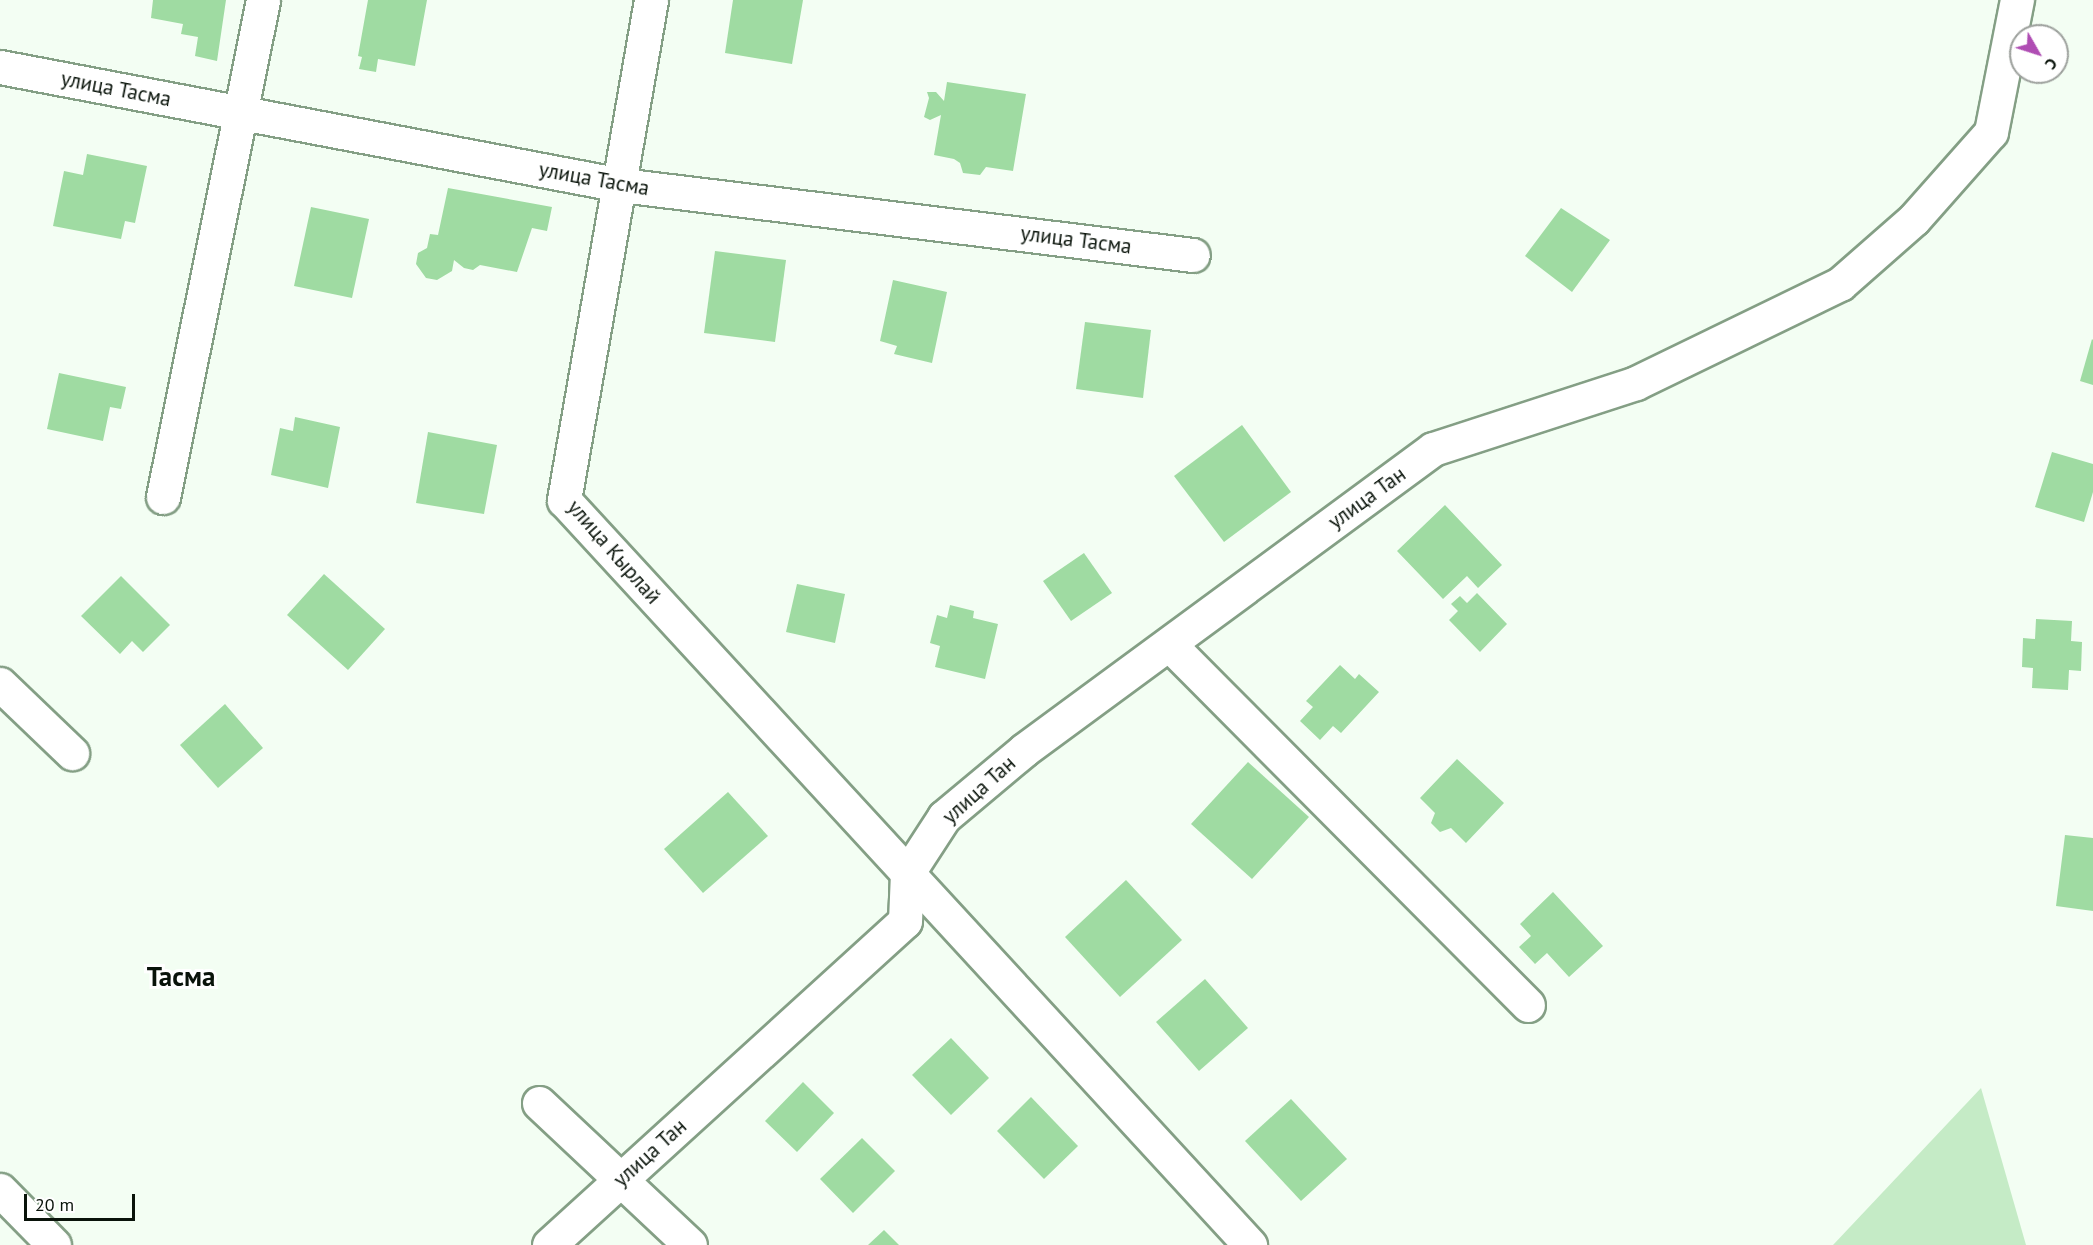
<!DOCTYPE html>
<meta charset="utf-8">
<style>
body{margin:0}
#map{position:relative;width:2093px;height:1245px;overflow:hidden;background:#f3fef3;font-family:"PT Sans",sans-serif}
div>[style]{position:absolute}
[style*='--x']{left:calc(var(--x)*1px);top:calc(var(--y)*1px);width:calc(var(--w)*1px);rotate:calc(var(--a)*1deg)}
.green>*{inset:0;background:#c5ebc6}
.building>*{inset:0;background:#9fdba2}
.roads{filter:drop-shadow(2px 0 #849f85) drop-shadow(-2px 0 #849f85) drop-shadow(0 2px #849f85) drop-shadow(0 -2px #849f85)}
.minor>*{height:33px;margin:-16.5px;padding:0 16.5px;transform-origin:16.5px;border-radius:16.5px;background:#fff}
span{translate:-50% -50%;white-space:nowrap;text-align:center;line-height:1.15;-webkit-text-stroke:6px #fff;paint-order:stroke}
.street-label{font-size:21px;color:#09130a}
.district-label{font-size:27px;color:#09130a;font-weight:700}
.north{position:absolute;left:2009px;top:24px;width:60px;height:60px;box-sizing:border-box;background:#fff;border:2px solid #9da19d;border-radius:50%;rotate:129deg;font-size:16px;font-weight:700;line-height:24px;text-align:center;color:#09130a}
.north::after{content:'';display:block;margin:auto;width:21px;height:27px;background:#af4db3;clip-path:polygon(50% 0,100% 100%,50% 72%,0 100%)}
.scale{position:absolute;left:24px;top:1194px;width:111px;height:27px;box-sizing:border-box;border:3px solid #09130a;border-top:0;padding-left:8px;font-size:18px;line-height:21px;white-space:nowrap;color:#09130a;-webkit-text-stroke:4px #fff;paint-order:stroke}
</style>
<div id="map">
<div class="green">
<i style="clip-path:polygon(1981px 1088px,2026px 1245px,1833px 1245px)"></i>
</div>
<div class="building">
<i style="clip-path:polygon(153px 0,226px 0,217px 61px,195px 56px,198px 37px,181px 34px,183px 24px,151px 18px)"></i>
<i style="clip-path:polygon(368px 0,427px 0,415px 66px,378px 59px,376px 72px,359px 69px,362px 57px,358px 56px)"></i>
<i style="clip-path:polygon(733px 0,803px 0,792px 64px,725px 53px)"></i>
<i style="clip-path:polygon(947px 82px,1026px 94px,1013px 171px,986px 167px,980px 175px,963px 173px,960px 163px,954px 159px,934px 155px,941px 115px,930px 120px,924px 117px,929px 98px,927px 92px,936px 92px,944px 101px)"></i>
<i style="clip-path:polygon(87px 154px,147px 166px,135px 223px,125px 221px,121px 239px,53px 226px,64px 171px,83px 175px)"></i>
<i style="clip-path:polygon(448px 188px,552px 207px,547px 231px,532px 228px,517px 272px,480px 265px,473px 270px,464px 268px,454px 260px,452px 271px,437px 280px,426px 278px,416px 264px,418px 253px,427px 248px,430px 234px,438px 235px)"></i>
<i style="clip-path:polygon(311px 207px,369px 219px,352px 298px,294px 286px)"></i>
<i style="clip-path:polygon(1561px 208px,1610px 240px,1572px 292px,1525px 256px)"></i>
<i style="clip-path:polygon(715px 251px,786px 260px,775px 342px,704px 333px)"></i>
<i style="clip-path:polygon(893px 280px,947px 292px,932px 363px,894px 354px,897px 346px,880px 341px)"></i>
<i style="clip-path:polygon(1085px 322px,1151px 330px,1143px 398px,1076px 389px)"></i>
<i style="clip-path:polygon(2092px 339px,2093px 340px,2093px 385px,2080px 381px)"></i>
<i style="clip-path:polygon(59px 373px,126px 387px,121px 409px,110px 407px,103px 441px,47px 429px)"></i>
<i style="clip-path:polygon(295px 417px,340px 427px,328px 488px,271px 475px,280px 428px,293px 431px)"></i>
<i style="clip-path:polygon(1242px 425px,1291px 492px,1224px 542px,1174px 476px)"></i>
<i style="clip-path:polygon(428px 432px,497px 445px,484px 514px,416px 503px)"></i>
<i style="clip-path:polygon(2052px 452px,2093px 464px,2093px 492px,2084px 522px,2035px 507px)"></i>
<i style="clip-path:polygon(1445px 505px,1502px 565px,1478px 588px,1467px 576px,1443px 599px,1397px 551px)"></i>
<i style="clip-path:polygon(1084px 553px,1112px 593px,1071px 621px,1043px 581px)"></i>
<i style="clip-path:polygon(324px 574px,385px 629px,348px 670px,287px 615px)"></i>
<i style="clip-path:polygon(121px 576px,170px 625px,143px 652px,132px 641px,120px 654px,81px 616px)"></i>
<i style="clip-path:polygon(797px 584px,845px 594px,835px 643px,786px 632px)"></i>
<i style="clip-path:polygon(1477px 593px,1507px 624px,1480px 652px,1449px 620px,1458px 611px,1451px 604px,1460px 596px,1467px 603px)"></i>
<i style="clip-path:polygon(950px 605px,974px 611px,973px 618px,998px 624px,985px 679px,935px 667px,940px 646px,930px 643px,937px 615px,947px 618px)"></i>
<i style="clip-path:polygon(2036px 619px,2072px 621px,2071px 641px,2082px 642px,2081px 671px,2069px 670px,2068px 690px,2032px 688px,2033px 668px,2022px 667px,2023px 638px,2035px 639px)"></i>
<i style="clip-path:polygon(1340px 665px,1355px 679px,1359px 674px,1379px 692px,1341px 733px,1333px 726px,1320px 740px,1300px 721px,1313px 707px,1306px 701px)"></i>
<i style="clip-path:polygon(225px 704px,263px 748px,218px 788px,180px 745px)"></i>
<i style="clip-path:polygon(1457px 759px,1504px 803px,1466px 843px,1451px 828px,1440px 832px,1431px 823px,1435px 813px,1420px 798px)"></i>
<i style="clip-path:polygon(1248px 762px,1309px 817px,1252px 879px,1191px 824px)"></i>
<i style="clip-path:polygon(728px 792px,768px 836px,703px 893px,664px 849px)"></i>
<i style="clip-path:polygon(2065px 835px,2093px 838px,2093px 911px,2056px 906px)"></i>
<i style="clip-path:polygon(1126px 880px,1182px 940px,1120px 997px,1065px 937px)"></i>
<i style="clip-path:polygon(1553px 892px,1603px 946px,1569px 977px,1547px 953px,1535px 964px,1519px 947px,1531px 936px,1520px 924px)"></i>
<i style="clip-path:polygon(1205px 979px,1248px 1028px,1199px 1071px,1156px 1022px)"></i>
<i style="clip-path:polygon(951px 1038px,989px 1078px,951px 1115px,912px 1075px)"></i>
<i style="clip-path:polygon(803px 1082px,834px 1113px,797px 1152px,765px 1121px)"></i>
<i style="clip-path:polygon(1031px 1097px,1078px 1146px,1044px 1179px,997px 1131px)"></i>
<i style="clip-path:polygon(1291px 1099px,1347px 1159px,1301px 1201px,1245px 1141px)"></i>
<i style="clip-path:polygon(862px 1138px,895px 1171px,853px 1213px,820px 1179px)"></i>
<i style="clip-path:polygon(884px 1230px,899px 1245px,868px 1245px)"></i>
</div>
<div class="roads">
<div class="minor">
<i style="--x:651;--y:0;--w:508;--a:99.87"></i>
<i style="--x:564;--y:500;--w:1013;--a:47.36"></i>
<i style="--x:0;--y:67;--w:632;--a:10.76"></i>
<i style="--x:621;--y:185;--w:576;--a:6.98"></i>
<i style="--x:163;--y:497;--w:507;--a:-78.62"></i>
<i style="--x:1169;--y:644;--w:509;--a:45.16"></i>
<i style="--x:0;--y:684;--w:100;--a:43.8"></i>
<i style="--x:539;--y:1103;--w:207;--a:43.2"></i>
<i style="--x:0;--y:1190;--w:77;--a:45.5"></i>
<i style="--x:549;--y:1245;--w:481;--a:-42.3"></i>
<i style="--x:905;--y:921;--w:47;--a:-87.6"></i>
<i style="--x:907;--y:874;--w:68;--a:-57"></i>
<i style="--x:944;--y:817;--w:104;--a:-39.9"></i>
<i style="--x:1024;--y:750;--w:508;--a:-36.35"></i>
<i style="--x:1433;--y:449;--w:213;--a:-18"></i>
<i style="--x:1636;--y:383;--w:227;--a:-25.9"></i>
<i style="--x:1840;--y:284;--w:98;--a:-41.3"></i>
<i style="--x:1914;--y:219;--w:116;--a:-48.5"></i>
<i style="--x:1991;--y:132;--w:135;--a:-78.9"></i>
</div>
</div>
<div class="street-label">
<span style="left:116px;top:89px;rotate:11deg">улица Тасма</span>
<span style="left:594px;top:179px;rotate:10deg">улица Тасма</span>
<span style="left:1076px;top:240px;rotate:7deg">улица Тасма</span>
<span style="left:1367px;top:498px;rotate:-36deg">улица Тан</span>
<span style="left:614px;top:552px;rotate:49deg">улица Кырлай</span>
<span style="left:979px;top:790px;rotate:-42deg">улица Тан</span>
<span style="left:650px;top:1153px;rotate:-42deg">улица Тан</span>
</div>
<div class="district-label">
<span style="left:181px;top:977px">Тасма</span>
</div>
<div class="north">С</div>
<div class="scale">20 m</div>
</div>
